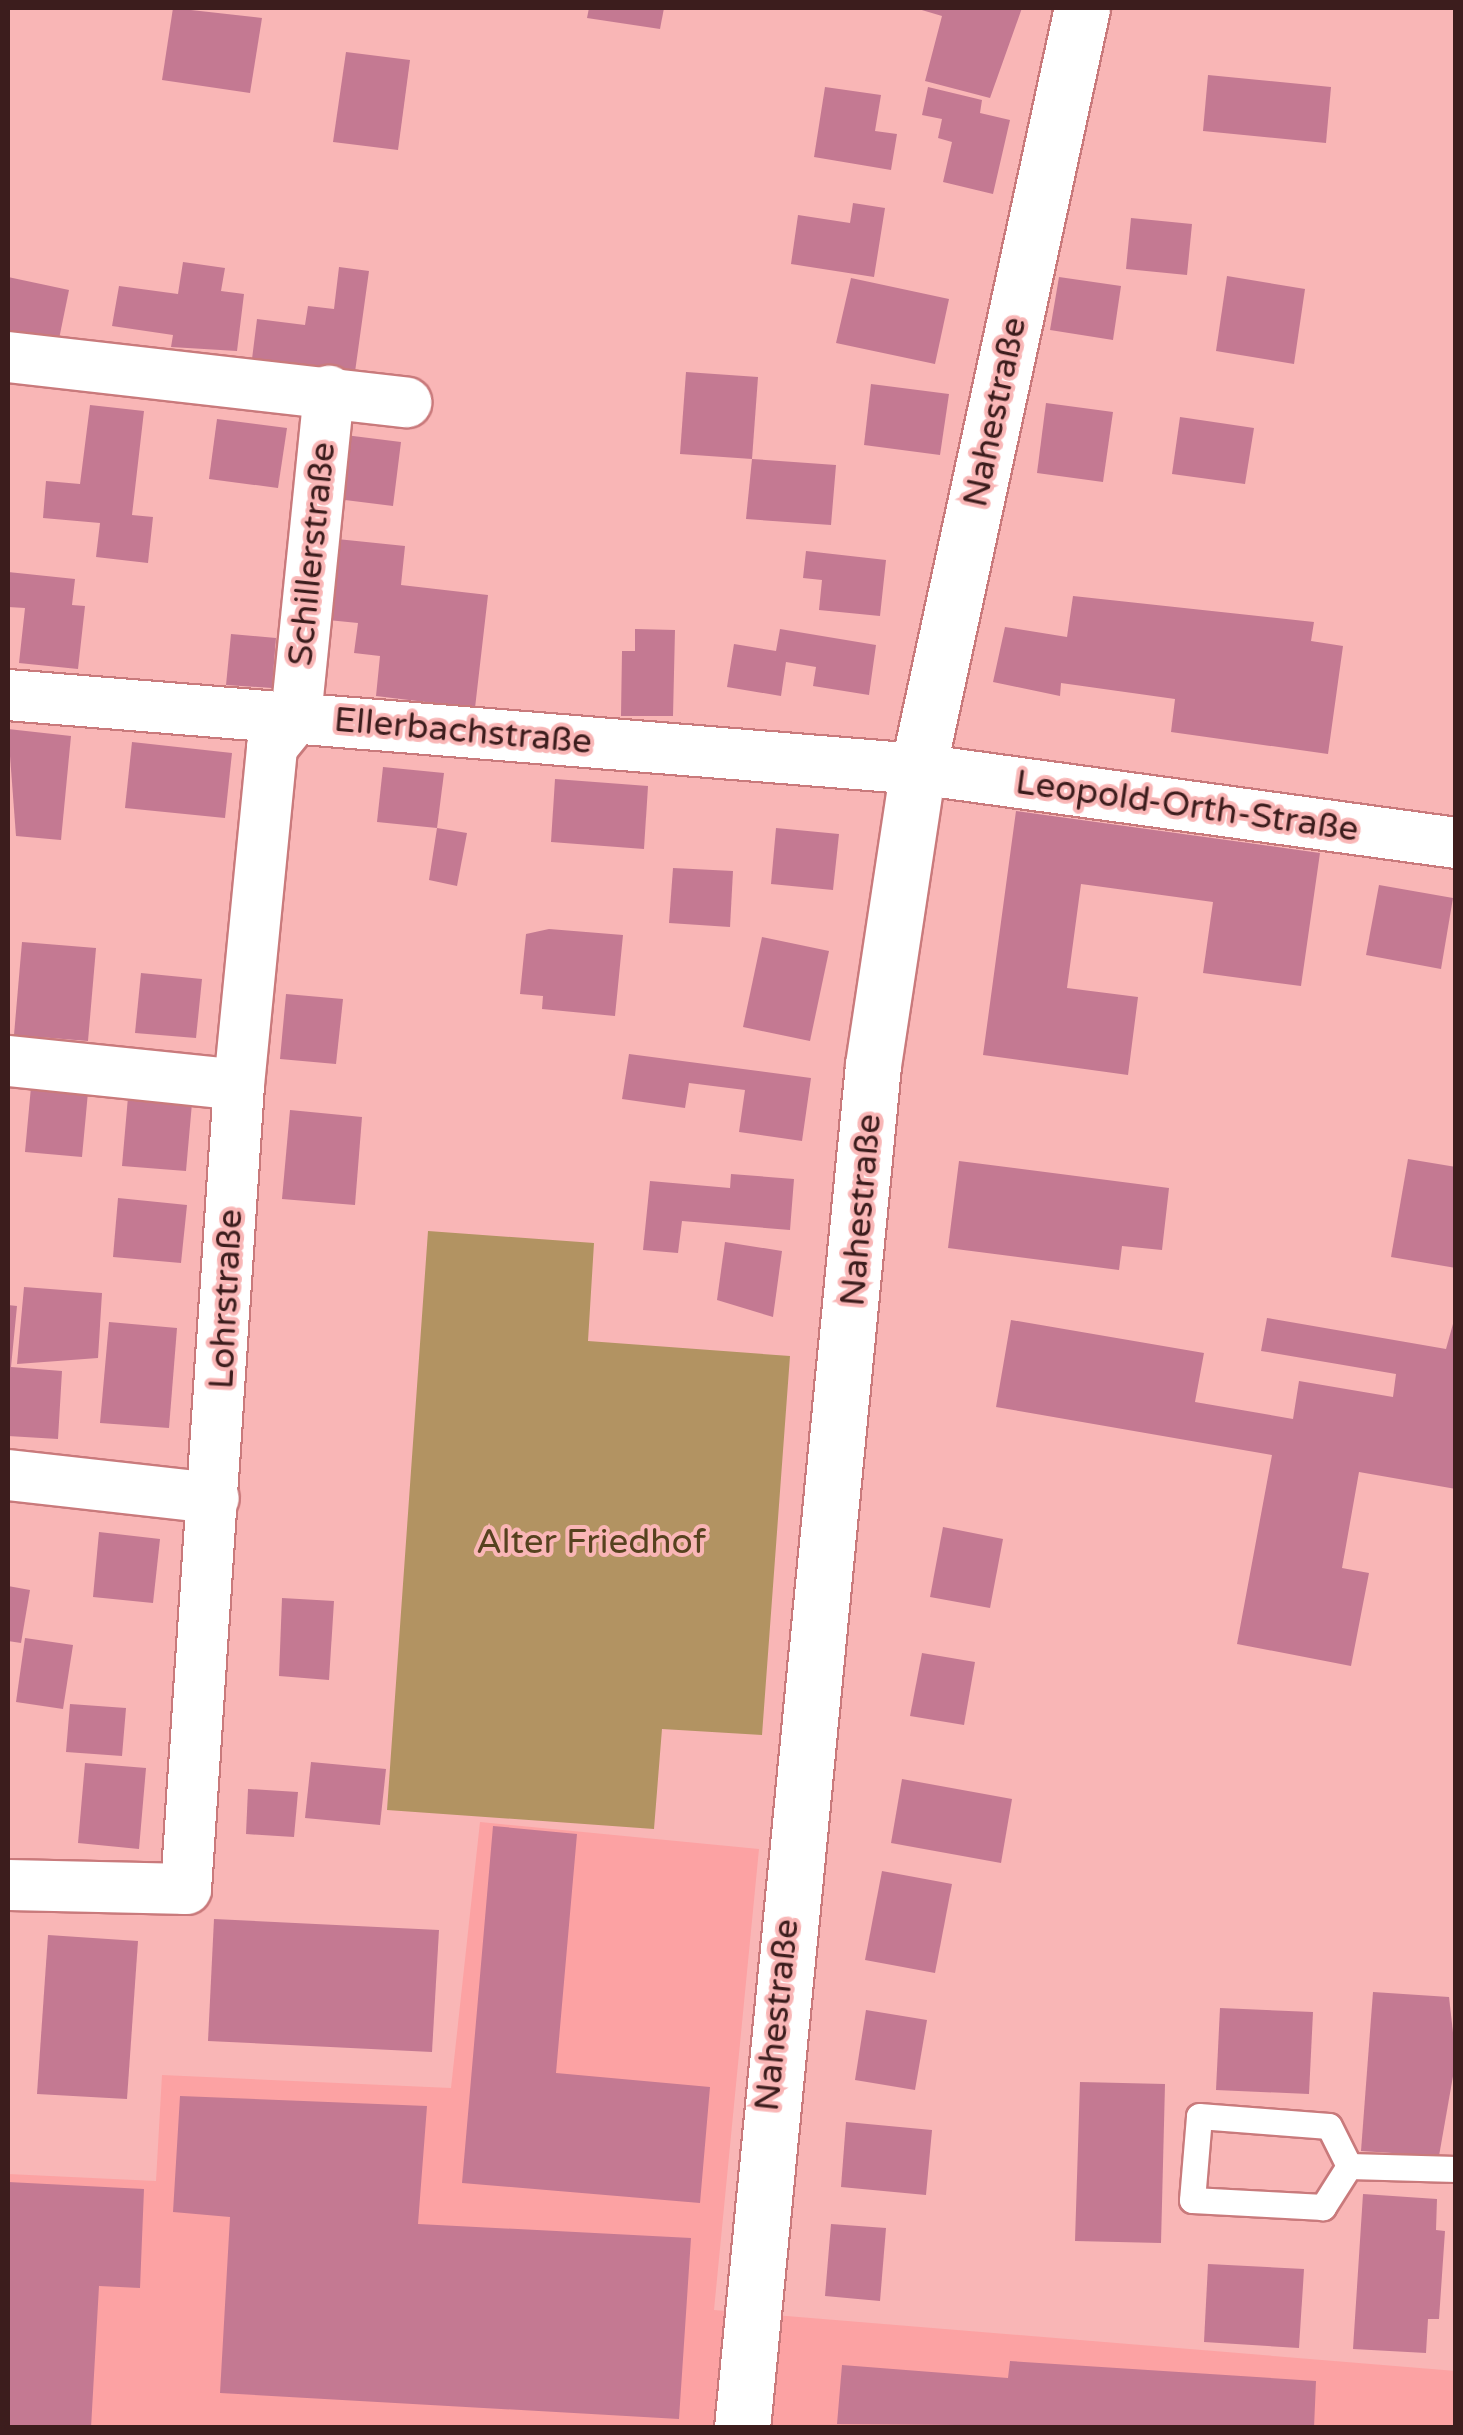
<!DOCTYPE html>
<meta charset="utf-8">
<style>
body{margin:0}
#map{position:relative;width:1463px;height:2435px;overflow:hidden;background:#f9b6b6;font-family:"Varela Round",sans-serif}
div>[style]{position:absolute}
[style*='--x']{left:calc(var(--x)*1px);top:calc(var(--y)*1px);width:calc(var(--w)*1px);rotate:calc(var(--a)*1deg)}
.built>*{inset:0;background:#fca2a3}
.green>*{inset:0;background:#b29362}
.building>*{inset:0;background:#c47992}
.roads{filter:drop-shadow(2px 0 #c97a7c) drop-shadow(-2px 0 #c97a7c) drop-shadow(0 2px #c97a7c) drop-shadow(0 -2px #c97a7c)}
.lane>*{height:25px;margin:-12.5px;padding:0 12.5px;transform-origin:12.5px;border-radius:12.5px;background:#fff}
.street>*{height:50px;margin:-25px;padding:0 25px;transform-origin:25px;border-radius:25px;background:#fff}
.secondary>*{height:55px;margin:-27.5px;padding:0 27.5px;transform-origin:27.5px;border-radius:27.5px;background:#fff}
span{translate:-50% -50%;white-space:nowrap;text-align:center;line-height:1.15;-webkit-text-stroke:8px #f9b6b6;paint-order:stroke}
.street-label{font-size:35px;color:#3c1d1d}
.park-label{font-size:35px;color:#56421f}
.frame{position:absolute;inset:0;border:10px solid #3c1d1d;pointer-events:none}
</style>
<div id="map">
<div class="built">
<i style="clip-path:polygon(480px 1822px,759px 1849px,714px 2310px,1456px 2371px,1455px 2428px,8px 2428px,8px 2174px,156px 2181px,162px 2075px,451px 2088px)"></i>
</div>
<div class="green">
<i style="clip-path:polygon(428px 1231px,594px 1243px,588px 1341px,790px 1356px,762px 1735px,662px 1729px,654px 1829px,387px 1810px)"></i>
</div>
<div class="building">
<i style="clip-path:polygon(173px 8px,262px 18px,250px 93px,162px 80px)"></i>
<i style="clip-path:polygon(589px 8px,664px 8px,660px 29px,587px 18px)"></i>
<i style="clip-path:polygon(915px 8px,1022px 8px,990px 98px,925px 81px,942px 16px)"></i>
<i style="clip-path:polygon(346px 52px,410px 60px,398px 150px,333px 142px)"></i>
<i style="clip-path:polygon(1208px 75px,1331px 87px,1326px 143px,1203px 131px)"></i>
<i style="clip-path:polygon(825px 87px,881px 95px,875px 131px,897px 134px,891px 170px,814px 157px)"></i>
<i style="clip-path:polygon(928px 87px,982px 100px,980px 113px,1010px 120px,993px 194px,943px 182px,952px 142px,938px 138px,942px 119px,922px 115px)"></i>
<i style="clip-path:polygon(853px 203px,885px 208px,874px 277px,791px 264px,798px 215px,850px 223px)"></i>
<i style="clip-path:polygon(1131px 218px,1192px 224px,1187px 275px,1126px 269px)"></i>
<i style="clip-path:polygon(183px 262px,225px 268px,221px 291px,244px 294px,237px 351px,171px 347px,173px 335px,112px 326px,119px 286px,178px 294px)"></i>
<i style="clip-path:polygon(339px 267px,369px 271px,355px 372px,252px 359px,257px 319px,305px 325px,308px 306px,334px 309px)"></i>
<i style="clip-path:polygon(1227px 276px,1305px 289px,1294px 364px,1216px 351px)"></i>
<i style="clip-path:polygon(8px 277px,69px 290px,58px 344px,8px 334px)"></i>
<i style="clip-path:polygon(1059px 277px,1121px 286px,1113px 340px,1050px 330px)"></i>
<i style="clip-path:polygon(851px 278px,949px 299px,935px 364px,836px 343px)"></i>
<i style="clip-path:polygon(686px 372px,758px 377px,752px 459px,680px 454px)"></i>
<i style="clip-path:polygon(871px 384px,949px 394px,940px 455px,864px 445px)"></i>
<i style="clip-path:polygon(1046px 403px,1113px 412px,1103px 482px,1037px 473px)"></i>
<i style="clip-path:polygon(90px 405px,144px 411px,132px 515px,153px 517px,148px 563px,96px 557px,100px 523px,43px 518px,46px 481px,80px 484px)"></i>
<i style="clip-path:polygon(1180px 417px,1254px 428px,1245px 484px,1172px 474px)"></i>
<i style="clip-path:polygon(217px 419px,287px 428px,278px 488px,209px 479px)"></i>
<i style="clip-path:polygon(345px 435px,401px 442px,393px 506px,337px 499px)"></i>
<i style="clip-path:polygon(752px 459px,836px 465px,831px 525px,746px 519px)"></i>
<i style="clip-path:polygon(337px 539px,405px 546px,401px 585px,488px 595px,475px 708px,376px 696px,380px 656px,354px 653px,358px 623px,328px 620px)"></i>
<i style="clip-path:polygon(806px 551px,886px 560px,880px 616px,819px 610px,822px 580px,803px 578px)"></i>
<i style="clip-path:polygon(8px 572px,75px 579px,72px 605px,85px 606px,78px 669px,19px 663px,25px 608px,8px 607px)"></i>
<i style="clip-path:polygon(1073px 596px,1314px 622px,1311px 641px,1343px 646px,1328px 754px,1171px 732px,1175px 699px,1061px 683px,1060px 696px,993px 682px,1005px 627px,1067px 637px)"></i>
<i style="clip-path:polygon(635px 629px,675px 630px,673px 716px,621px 716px,622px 651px,635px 651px)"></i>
<i style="clip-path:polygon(780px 629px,876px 645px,869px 695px,813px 686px,816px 667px,786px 662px,781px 696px,727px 687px,734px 644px,776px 651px)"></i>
<i style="clip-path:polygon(231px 634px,276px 638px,272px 688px,226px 685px)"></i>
<i style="clip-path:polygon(8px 729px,71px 736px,61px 840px,16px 836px)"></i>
<i style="clip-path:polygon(132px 742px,232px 753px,225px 818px,125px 808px)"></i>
<i style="clip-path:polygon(383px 767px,444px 773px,437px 828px,377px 822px)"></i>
<i style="clip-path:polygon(555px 779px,648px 786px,644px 849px,551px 842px)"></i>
<i style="clip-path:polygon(1016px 811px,1320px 853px,1301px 986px,1203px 973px,1213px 902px,1081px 884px,1067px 988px,1138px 997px,1128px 1075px,983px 1055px)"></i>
<i style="clip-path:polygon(437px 828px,467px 833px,457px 886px,429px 880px)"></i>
<i style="clip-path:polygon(776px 828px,839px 834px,833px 890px,771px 884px)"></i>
<i style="clip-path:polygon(673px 868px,733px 871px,730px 927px,669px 923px)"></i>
<i style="clip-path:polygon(1379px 885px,1453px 898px,1441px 969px,1366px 955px)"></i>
<i style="clip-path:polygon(549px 929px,623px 935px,615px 1016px,542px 1009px,543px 996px,520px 994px,526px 934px)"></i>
<i style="clip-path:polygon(762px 937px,829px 951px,810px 1041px,743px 1027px)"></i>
<i style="clip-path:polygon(22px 942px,96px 948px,88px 1041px,14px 1035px)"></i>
<i style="clip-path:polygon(141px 973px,202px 979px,196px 1038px,135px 1033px)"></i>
<i style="clip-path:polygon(286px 994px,343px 999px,336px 1064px,280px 1059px)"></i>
<i style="clip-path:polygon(629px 1054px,811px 1078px,802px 1141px,739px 1132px,745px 1090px,689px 1083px,685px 1108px,622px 1099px)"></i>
<i style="clip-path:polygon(31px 1087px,88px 1092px,82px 1157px,25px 1152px)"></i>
<i style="clip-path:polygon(128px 1097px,192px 1103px,186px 1171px,122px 1166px)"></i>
<i style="clip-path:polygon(290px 1110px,362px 1117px,355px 1205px,282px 1199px)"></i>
<i style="clip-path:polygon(1408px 1159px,1456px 1167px,1456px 1268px,1391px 1257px)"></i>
<i style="clip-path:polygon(959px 1161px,1169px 1188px,1162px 1250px,1122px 1246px,1119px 1270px,948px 1248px)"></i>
<i style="clip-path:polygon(731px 1174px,794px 1179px,790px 1230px,682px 1221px,678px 1253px,643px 1250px,650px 1181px,730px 1188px)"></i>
<i style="clip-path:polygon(118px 1198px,187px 1205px,181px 1263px,113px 1257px)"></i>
<i style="clip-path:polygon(725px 1242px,782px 1251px,773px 1317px,717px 1300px)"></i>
<i style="clip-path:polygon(24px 1287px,102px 1293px,98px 1358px,17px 1364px)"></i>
<i style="clip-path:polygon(8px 1305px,17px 1306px,11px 1367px,62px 1371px,58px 1439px,8px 1436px)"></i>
<i style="clip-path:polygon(1456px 1313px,1456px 1489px,1359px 1472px,1342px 1568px,1369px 1573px,1351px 1666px,1237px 1644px,1272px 1455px,996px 1407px,1011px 1320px,1204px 1353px,1195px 1402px,1293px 1419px,1299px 1381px,1393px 1397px,1396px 1374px,1261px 1351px,1267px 1318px,1446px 1349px)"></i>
<i style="clip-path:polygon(109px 1322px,177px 1328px,169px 1428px,100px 1423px)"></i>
<i style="clip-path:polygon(943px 1527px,1003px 1539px,990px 1608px,930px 1597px)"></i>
<i style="clip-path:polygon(99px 1532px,160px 1539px,153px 1603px,93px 1597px)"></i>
<i style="clip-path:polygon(8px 1586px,30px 1590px,21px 1643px,8px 1641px)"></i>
<i style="clip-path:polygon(282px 1598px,334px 1601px,329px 1680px,279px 1676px)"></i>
<i style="clip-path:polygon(25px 1638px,73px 1645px,63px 1709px,16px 1702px)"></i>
<i style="clip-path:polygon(922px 1653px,975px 1662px,964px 1725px,910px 1716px)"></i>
<i style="clip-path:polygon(70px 1704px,126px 1708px,122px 1756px,66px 1752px)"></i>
<i style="clip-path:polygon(311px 1762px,386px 1769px,380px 1825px,305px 1818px)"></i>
<i style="clip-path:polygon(85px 1763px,146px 1768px,139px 1849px,78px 1843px)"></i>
<i style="clip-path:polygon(902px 1779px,1012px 1799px,1001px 1863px,891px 1843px)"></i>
<i style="clip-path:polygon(248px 1789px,298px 1792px,294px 1837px,246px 1834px)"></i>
<i style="clip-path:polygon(493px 1826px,577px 1834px,556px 2073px,710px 2087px,700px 2203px,462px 2183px)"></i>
<i style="clip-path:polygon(882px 1871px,952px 1884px,935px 1973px,865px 1960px)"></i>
<i style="clip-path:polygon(214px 1919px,439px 1930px,432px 2052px,208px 2041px)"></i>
<i style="clip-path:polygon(48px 1935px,138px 1941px,127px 2099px,37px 2094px)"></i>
<i style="clip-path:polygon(1373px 1992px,1449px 1997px,1456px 2059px,1439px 2156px,1361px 2151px)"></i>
<i style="clip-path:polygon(1220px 2008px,1313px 2012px,1309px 2094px,1216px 2090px)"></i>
<i style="clip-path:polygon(866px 2010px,927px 2020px,915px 2090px,855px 2080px)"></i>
<i style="clip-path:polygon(1080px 2082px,1165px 2084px,1161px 2243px,1075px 2241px)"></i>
<i style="clip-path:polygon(180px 2096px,427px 2106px,418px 2224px,691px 2238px,679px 2419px,220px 2393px,230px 2217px,173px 2212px)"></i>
<i style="clip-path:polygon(846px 2122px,932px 2130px,926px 2195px,841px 2187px)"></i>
<i style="clip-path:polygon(8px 2182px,144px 2189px,140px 2288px,99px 2286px,91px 2428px,8px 2428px)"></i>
<i style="clip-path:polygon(1363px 2194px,1437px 2199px,1436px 2230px,1445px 2231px,1439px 2319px,1428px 2319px,1426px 2353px,1353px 2349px)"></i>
<i style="clip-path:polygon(831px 2224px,886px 2228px,880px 2301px,825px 2296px)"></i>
<i style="clip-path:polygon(1208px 2264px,1304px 2269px,1299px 2348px,1204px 2342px)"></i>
<i style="clip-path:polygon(1010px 2361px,1316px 2381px,1314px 2428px,837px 2424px,842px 2365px,1008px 2378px)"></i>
</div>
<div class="roads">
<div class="lane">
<i style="--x:1199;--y:2116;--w:130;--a:4.4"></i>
<i style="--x:1329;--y:2126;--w:45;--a:63.4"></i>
<i style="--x:1349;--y:2166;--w:49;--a:122.4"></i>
<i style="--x:1323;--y:2207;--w:131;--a:-176.9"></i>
<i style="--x:1192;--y:2200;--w:84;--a:-85.2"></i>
<i style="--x:1349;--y:2166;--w:107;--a:1.6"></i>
</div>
<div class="street">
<i style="--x:8;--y:357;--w:401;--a:6.5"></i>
<i style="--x:8;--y:695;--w:913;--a:4.65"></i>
<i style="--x:918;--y:769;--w:543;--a:7.83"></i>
<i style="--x:8;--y:1061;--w:232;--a:5.9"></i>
<i style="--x:8;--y:1475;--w:207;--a:6.4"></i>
<i style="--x:8;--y:1885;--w:178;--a:1.3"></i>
<i style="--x:186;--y:1889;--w:806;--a:-86.23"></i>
<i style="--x:239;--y:1085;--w:340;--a:-84.4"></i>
<i style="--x:272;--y:747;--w:38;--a:-51"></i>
<i style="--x:296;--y:717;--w:328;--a:-84.2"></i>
</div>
<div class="secondary">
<i style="--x:742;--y:2428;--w:1369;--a:-84.51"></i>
<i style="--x:873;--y:1065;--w:299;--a:-81.4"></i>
<i style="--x:918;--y:769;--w:778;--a:-77.84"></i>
</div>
</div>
<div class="street-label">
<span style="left:995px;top:412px;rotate:-78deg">Nahestraße</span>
<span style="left:312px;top:554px;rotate:-84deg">Schillerstraße</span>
<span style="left:463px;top:731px;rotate:5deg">Ellerbachstraße</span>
<span style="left:1187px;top:806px;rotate:8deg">Leopold-Orth-Straße</span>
<span style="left:861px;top:1210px;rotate:-85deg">Nahestraße</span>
<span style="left:226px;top:1299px;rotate:-87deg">Lohrstraße</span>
<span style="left:777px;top:2015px;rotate:-84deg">Nahestraße</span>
</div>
<div class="park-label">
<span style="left:591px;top:1542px">Alter Friedhof</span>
</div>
<div class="frame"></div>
</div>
